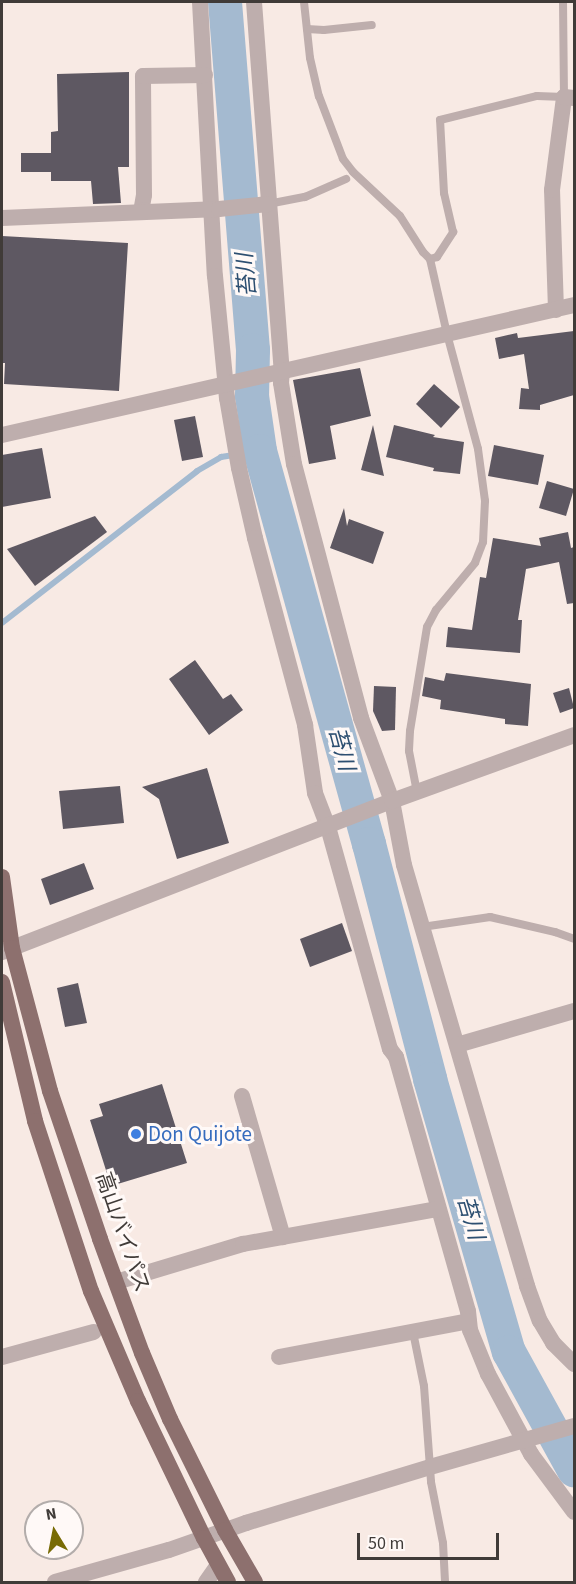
<!DOCTYPE html>
<meta charset="utf-8">
<style>
body{margin:0}
#map{position:relative;width:576px;height:1584px;overflow:hidden;background:#f8eae4;font-family:"Source Sans 3","Noto Sans JP",sans-serif}
div>[style]{position:absolute}
[style*='--x']{left:calc(var(--x)*1px);top:calc(var(--y)*1px);width:calc(var(--w)*1px);rotate:calc(var(--a)*1deg)}
.stream>*{height:6px;margin:-3px;padding:0 3px;transform-origin:3px;border-radius:3px;background:#a4bad0}
.river>*{height:34px;margin:-17px;padding:0 17px;transform-origin:17px;border-radius:17px;background:#a4bad0}
.building>*{inset:0;background:#5e5862}
.service>*{height:8px;margin:-4px;padding:0 4px;transform-origin:4px;border-radius:4px;background:#beaead}
.minor>*{height:16px;margin:-8px;padding:0 8px;transform-origin:8px;border-radius:8px;background:#beaead}
.tertiary>*{height:16px;margin:-8px;padding:0 8px;transform-origin:8px;border-radius:8px;background:#beaead}
.trunk>*{height:16px;margin:-8px;padding:0 8px;transform-origin:8px;border-radius:8px;background:#8d706e}
.dots>*{width:16px;height:16px;translate:-50% -50%;box-sizing:border-box;border:3px solid #fff9f7;border-radius:50%}
span{translate:-50% -50%;white-space:nowrap;text-align:center;line-height:1.15;-webkit-text-stroke:6px #fff9f7;paint-order:stroke}
.shop-label{font-size:21px;color:#366cbe}
.left{translate:0 -50%;text-align:left}
.street-label{font-size:21px;color:#403b38}
.water-label{font-size:22px;color:#2d4f71;font-style:italic}
.frame{position:absolute;inset:0;border:3px solid #403b38;pointer-events:none}
.north{position:absolute;left:24px;top:1500px;width:60px;height:60px;box-sizing:border-box;background:#fff9f7;border:2px solid #b3adab;border-radius:50%;rotate:350deg;font-size:16px;font-weight:700;line-height:24px;text-align:center;color:#403b38}
.north::after{content:'';display:block;margin:auto;width:21px;height:27px;background:#786b04;clip-path:polygon(50% 0,100% 100%,50% 72%,0 100%)}
.scale{position:absolute;left:357px;top:1533px;width:142px;height:27px;box-sizing:border-box;border:3px solid #403b38;border-top:0;padding-left:8px;font-size:18px;line-height:21px;white-space:nowrap;color:#403b38;-webkit-text-stroke:4px #fff9f7;paint-order:stroke}
</style>
<div id="map">
<div class="stream">
<i style="--x:2;--y:623;--w:247;--a:-37.9"></i>
<i style="--x:197;--y:471;--w:28;--a:-30"></i>
<i style="--x:221;--y:457;--w:39;--a:-9"></i>
</div>
<div class="river">
<i style="--x:225;--y:2;--w:349;--a:85.4"></i>
<i style="--x:253;--y:350;--w:46;--a:91.2"></i>
<i style="--x:252;--y:396;--w:56;--a:81.7"></i>
<i style="--x:260;--y:451;--w:408;--a:74.5"></i>
<i style="--x:369;--y:844;--w:243;--a:75.4"></i>
<i style="--x:430;--y:1079;--w:284;--a:73.9"></i>
<i style="--x:509;--y:1352;--w:135;--a:61.2"></i>
</div>
<div class="building">
<i style="clip-path:polygon(129px 72px,129px 167px,118px 167px,121px 203px,93px 204px,91px 181px,51px 181px,51px 172px,21px 172px,21px 153px,51px 153px,51px 132px,58px 131px,57px 74px)"></i>
<i style="clip-path:polygon(2px 236px,128px 243px,119px 391px,4px 384px,5px 363px,2px 363px)"></i>
<i style="clip-path:polygon(574px 331px,574px 395px,540px 405px,540px 410px,519px 409px,521px 388px,529px 389px,524px 354px,499px 359px,495px 338px,517px 333px,518px 338px)"></i>
<i style="clip-path:polygon(360px 368px,371px 416px,330px 426px,336px 459px,309px 464px,293px 380px)"></i>
<i style="clip-path:polygon(434px 384px,460px 407px,441px 428px,416px 404px)"></i>
<i style="clip-path:polygon(195px 416px,203px 457px,182px 461px,174px 420px)"></i>
<i style="clip-path:polygon(373px 425px,384px 476px,361px 470px)"></i>
<i style="clip-path:polygon(394px 425px,435px 435px,433px 437px,464px 442px,460px 474px,433px 471px,434px 468px,386px 457px)"></i>
<i style="clip-path:polygon(494px 445px,544px 455px,538px 485px,488px 476px)"></i>
<i style="clip-path:polygon(42px 448px,51px 498px,2px 507px,2px 455px)"></i>
<i style="clip-path:polygon(547px 481px,574px 489px,566px 516px,539px 508px)"></i>
<i style="clip-path:polygon(344px 508px,347px 526px,349px 519px,384px 532px,373px 564px,330px 548px)"></i>
<i style="clip-path:polygon(95px 516px,107px 532px,35px 586px,7px 549px)"></i>
<i style="clip-path:polygon(568px 532px,571px 548px,574px 547px,574px 603px,567px 604px,559px 562px,526px 569px,518px 620px,522px 620px,520px 653px,446px 647px,448px 627px,472px 630px,480px 577px,486px 578px,493px 538px,541px 546px,539px 538px)"></i>
<i style="clip-path:polygon(195px 660px,223px 699px,231px 694px,243px 710px,209px 735px,169px 679px)"></i>
<i style="clip-path:polygon(446px 673px,531px 684px,528px 726px,505px 724px,505px 719px,440px 709px,441px 700px,422px 696px,425px 677px,444px 681px)"></i>
<i style="clip-path:polygon(374px 686px,396px 687px,395px 730px,382px 731px,373px 711px)"></i>
<i style="clip-path:polygon(569px 688px,574px 708px,560px 713px,553px 693px)"></i>
<i style="clip-path:polygon(207px 768px,229px 843px,177px 859px,159px 799px,142px 787px)"></i>
<i style="clip-path:polygon(120px 786px,124px 823px,63px 829px,59px 791px)"></i>
<i style="clip-path:polygon(84px 863px,94px 889px,50px 905px,41px 879px)"></i>
<i style="clip-path:polygon(342px 923px,352px 951px,310px 967px,300px 939px)"></i>
<i style="clip-path:polygon(78px 983px,87px 1023px,65px 1027px,57px 988px)"></i>
<i style="clip-path:polygon(162px 1084px,187px 1163px,111px 1186px,90px 1120px,103px 1116px,99px 1104px)"></i>
</div>
<div class="service">
<i style="--x:304;--y:2;--w:56;--a:83.9"></i>
<i style="--x:310;--y:58;--w:39;--a:77"></i>
<i style="--x:319;--y:96;--w:67;--a:69.1"></i>
<i style="--x:343;--y:159;--w:16;--a:52"></i>
<i style="--x:353;--y:172;--w:64;--a:43.1"></i>
<i style="--x:400;--y:216;--w:43;--a:57.4"></i>
<i style="--x:423;--y:252;--w:10;--a:45"></i>
<i style="--x:430;--y:259;--w:77;--a:77.2"></i>
<i style="--x:447;--y:334;--w:119;--a:74.9"></i>
<i style="--x:478;--y:449;--w:52;--a:82.3"></i>
<i style="--x:485;--y:501;--w:41;--a:92.8"></i>
<i style="--x:483;--y:542;--w:22;--a:111"></i>
<i style="--x:475;--y:563;--w:61;--a:129.7"></i>
<i style="--x:436;--y:610;--w:19;--a:118"></i>
<i style="--x:427;--y:627;--w:105;--a:99.3"></i>
<i style="--x:410;--y:731;--w:20;--a:93"></i>
<i style="--x:409;--y:751;--w:42;--a:79"></i>
<i style="--x:307;--y:29;--w:17;--a:3"></i>
<i style="--x:324;--y:30;--w:48;--a:-5.9"></i>
<i style="--x:268;--y:204;--w:38;--a:-11"></i>
<i style="--x:305;--y:197;--w:45;--a:-23.7"></i>
<i style="--x:430;--y:259;--w:7;--a:-16"></i>
<i style="--x:437;--y:257;--w:30;--a:-57"></i>
<i style="--x:453;--y:232;--w:40;--a:-103"></i>
<i style="--x:444;--y:193;--w:73;--a:-93.1"></i>
<i style="--x:440;--y:120;--w:100;--a:-13.9"></i>
<i style="--x:537;--y:96;--w:27;--a:2"></i>
<i style="--x:564;--y:97;--w:95;--a:-90.6"></i>
<i style="--x:422;--y:927;--w:69;--a:-8.4"></i>
<i style="--x:490;--y:917;--w:67;--a:13"></i>
<i style="--x:555;--y:932;--w:20;--a:20"></i>
<i style="--x:413;--y:1332;--w:55;--a:78.5"></i>
<i style="--x:424;--y:1386;--w:96;--a:85.8"></i>
<i style="--x:431;--y:1482;--w:62;--a:78.9"></i>
<i style="--x:443;--y:1543;--w:39;--a:87"></i>
</div>
<div class="minor">
<i style="--x:200;--y:2;--w:274;--a:86.9"></i>
<i style="--x:215;--y:276;--w:123;--a:84.4"></i>
<i style="--x:227;--y:398;--w:71;--a:80.3"></i>
<i style="--x:239;--y:468;--w:72;--a:77.1"></i>
<i style="--x:255;--y:538;--w:194;--a:75"></i>
<i style="--x:305;--y:725;--w:69;--a:81.6"></i>
<i style="--x:315;--y:793;--w:36;--a:69"></i>
<i style="--x:328;--y:827;--w:230;--a:74.4"></i>
<i style="--x:390;--y:1049;--w:10;--a:53"></i>
<i style="--x:396;--y:1057;--w:264;--a:74.2"></i>
<i style="--x:468;--y:1311;--w:19;--a:84"></i>
<i style="--x:470;--y:1330;--w:48;--a:67.8"></i>
<i style="--x:488;--y:1374;--w:91;--a:61.7"></i>
<i style="--x:531;--y:1454;--w:72;--a:53.4"></i>
<i style="--x:254;--y:2;--w:370;--a:85.7"></i>
<i style="--x:282;--y:371;--w:12;--a:95"></i>
<i style="--x:281;--y:383;--w:82;--a:80.9"></i>
<i style="--x:294;--y:464;--w:263;--a:75.2"></i>
<i style="--x:361;--y:718;--w:89;--a:69.5"></i>
<i style="--x:392;--y:801;--w:65;--a:79.4"></i>
<i style="--x:404;--y:865;--w:439;--a:73.7"></i>
<i style="--x:527;--y:1286;--w:37;--a:70"></i>
<i style="--x:540;--y:1321;--w:26;--a:59"></i>
<i style="--x:553;--y:1343;--w:30;--a:45"></i>
<i style="--x:141;--y:212;--w:17;--a:-80"></i>
<i style="--x:144;--y:195;--w:119;--a:-90.5"></i>
<i style="--x:143;--y:76;--w:62;--a:-0.9"></i>
<i style="--x:2;--y:218;--w:217;--a:-2.4"></i>
<i style="--x:219;--y:209;--w:49;--a:-5.8"></i>
<i style="--x:556;--y:310;--w:120;--a:-91.9"></i>
<i style="--x:552;--y:190;--w:94;--a:-82.6"></i>
<i style="--x:564;--y:97;--w:10;--a:6"></i>
<i style="--x:457;--y:1045;--w:122;--a:-16.2"></i>
<i style="--x:242;--y:1096;--w:147;--a:73.8"></i>
<i style="--x:116;--y:1282;--w:133;--a:-16.7"></i>
<i style="--x:243;--y:1244;--w:198;--a:-10.2"></i>
<i style="--x:2;--y:1357;--w:95;--a:-15.2"></i>
<i style="--x:279;--y:1357;--w:193;--a:-10.7"></i>
<i style="--x:206;--y:1582;--w:21;--a:-55"></i>
</div>
<div class="tertiary">
<i style="--x:2;--y:435;--w:587;--a:-12.8"></i>
<i style="--x:2;--y:952;--w:418;--a:-21.2"></i>
<i style="--x:392;--y:801;--w:194;--a:-19.9"></i>
<i style="--x:55;--y:1582;--w:118;--a:-15.7"></i>
<i style="--x:169;--y:1550;--w:82;--a:-19.3"></i>
<i style="--x:246;--y:1523;--w:192;--a:-16.9"></i>
<i style="--x:430;--y:1467;--w:150;--a:-15.9"></i>
</div>
<div class="trunk">
<i style="--x:2;--y:877;--w:72;--a:82"></i>
<i style="--x:12;--y:948;--w:148;--a:75.1"></i>
<i style="--x:50;--y:1091;--w:156;--a:71.3"></i>
<i style="--x:100;--y:1239;--w:121;--a:69.8"></i>
<i style="--x:142;--y:1353;--w:72;--a:67"></i>
<i style="--x:170;--y:1419;--w:124;--a:63.6"></i>
<i style="--x:225;--y:1530;--w:60;--a:60"></i>
<i style="--x:2;--y:982;--w:143;--a:76.6"></i>
<i style="--x:35;--y:1121;--w:179;--a:71.8"></i>
<i style="--x:91;--y:1291;--w:120;--a:66.9"></i>
<i style="--x:138;--y:1401;--w:152;--a:64.3"></i>
<i style="--x:204;--y:1538;--w:50;--a:61.4"></i>
</div>
<div class="dots">
<i style="left:136px;top:1134px;background:#3f7fe0"></i>
</div>
<div class="shop-label">
<span class="left" style="left:148px;top:1134px">Don Quijote</span>
</div>
<div class="street-label">
<span style="left:123px;top:1232px;rotate:71deg">高山バイパス</span>
</div>
<div class="water-label">
<span style="left:247px;top:275px;rotate:-95deg">苔川</span>
<span style="left:341px;top:749px;rotate:75deg">苔川</span>
<span style="left:470px;top:1218px;rotate:74deg">苔川</span>
</div>
<div class="frame"></div>
<div class="north">N</div>
<div class="scale">50 m</div>
</div>
